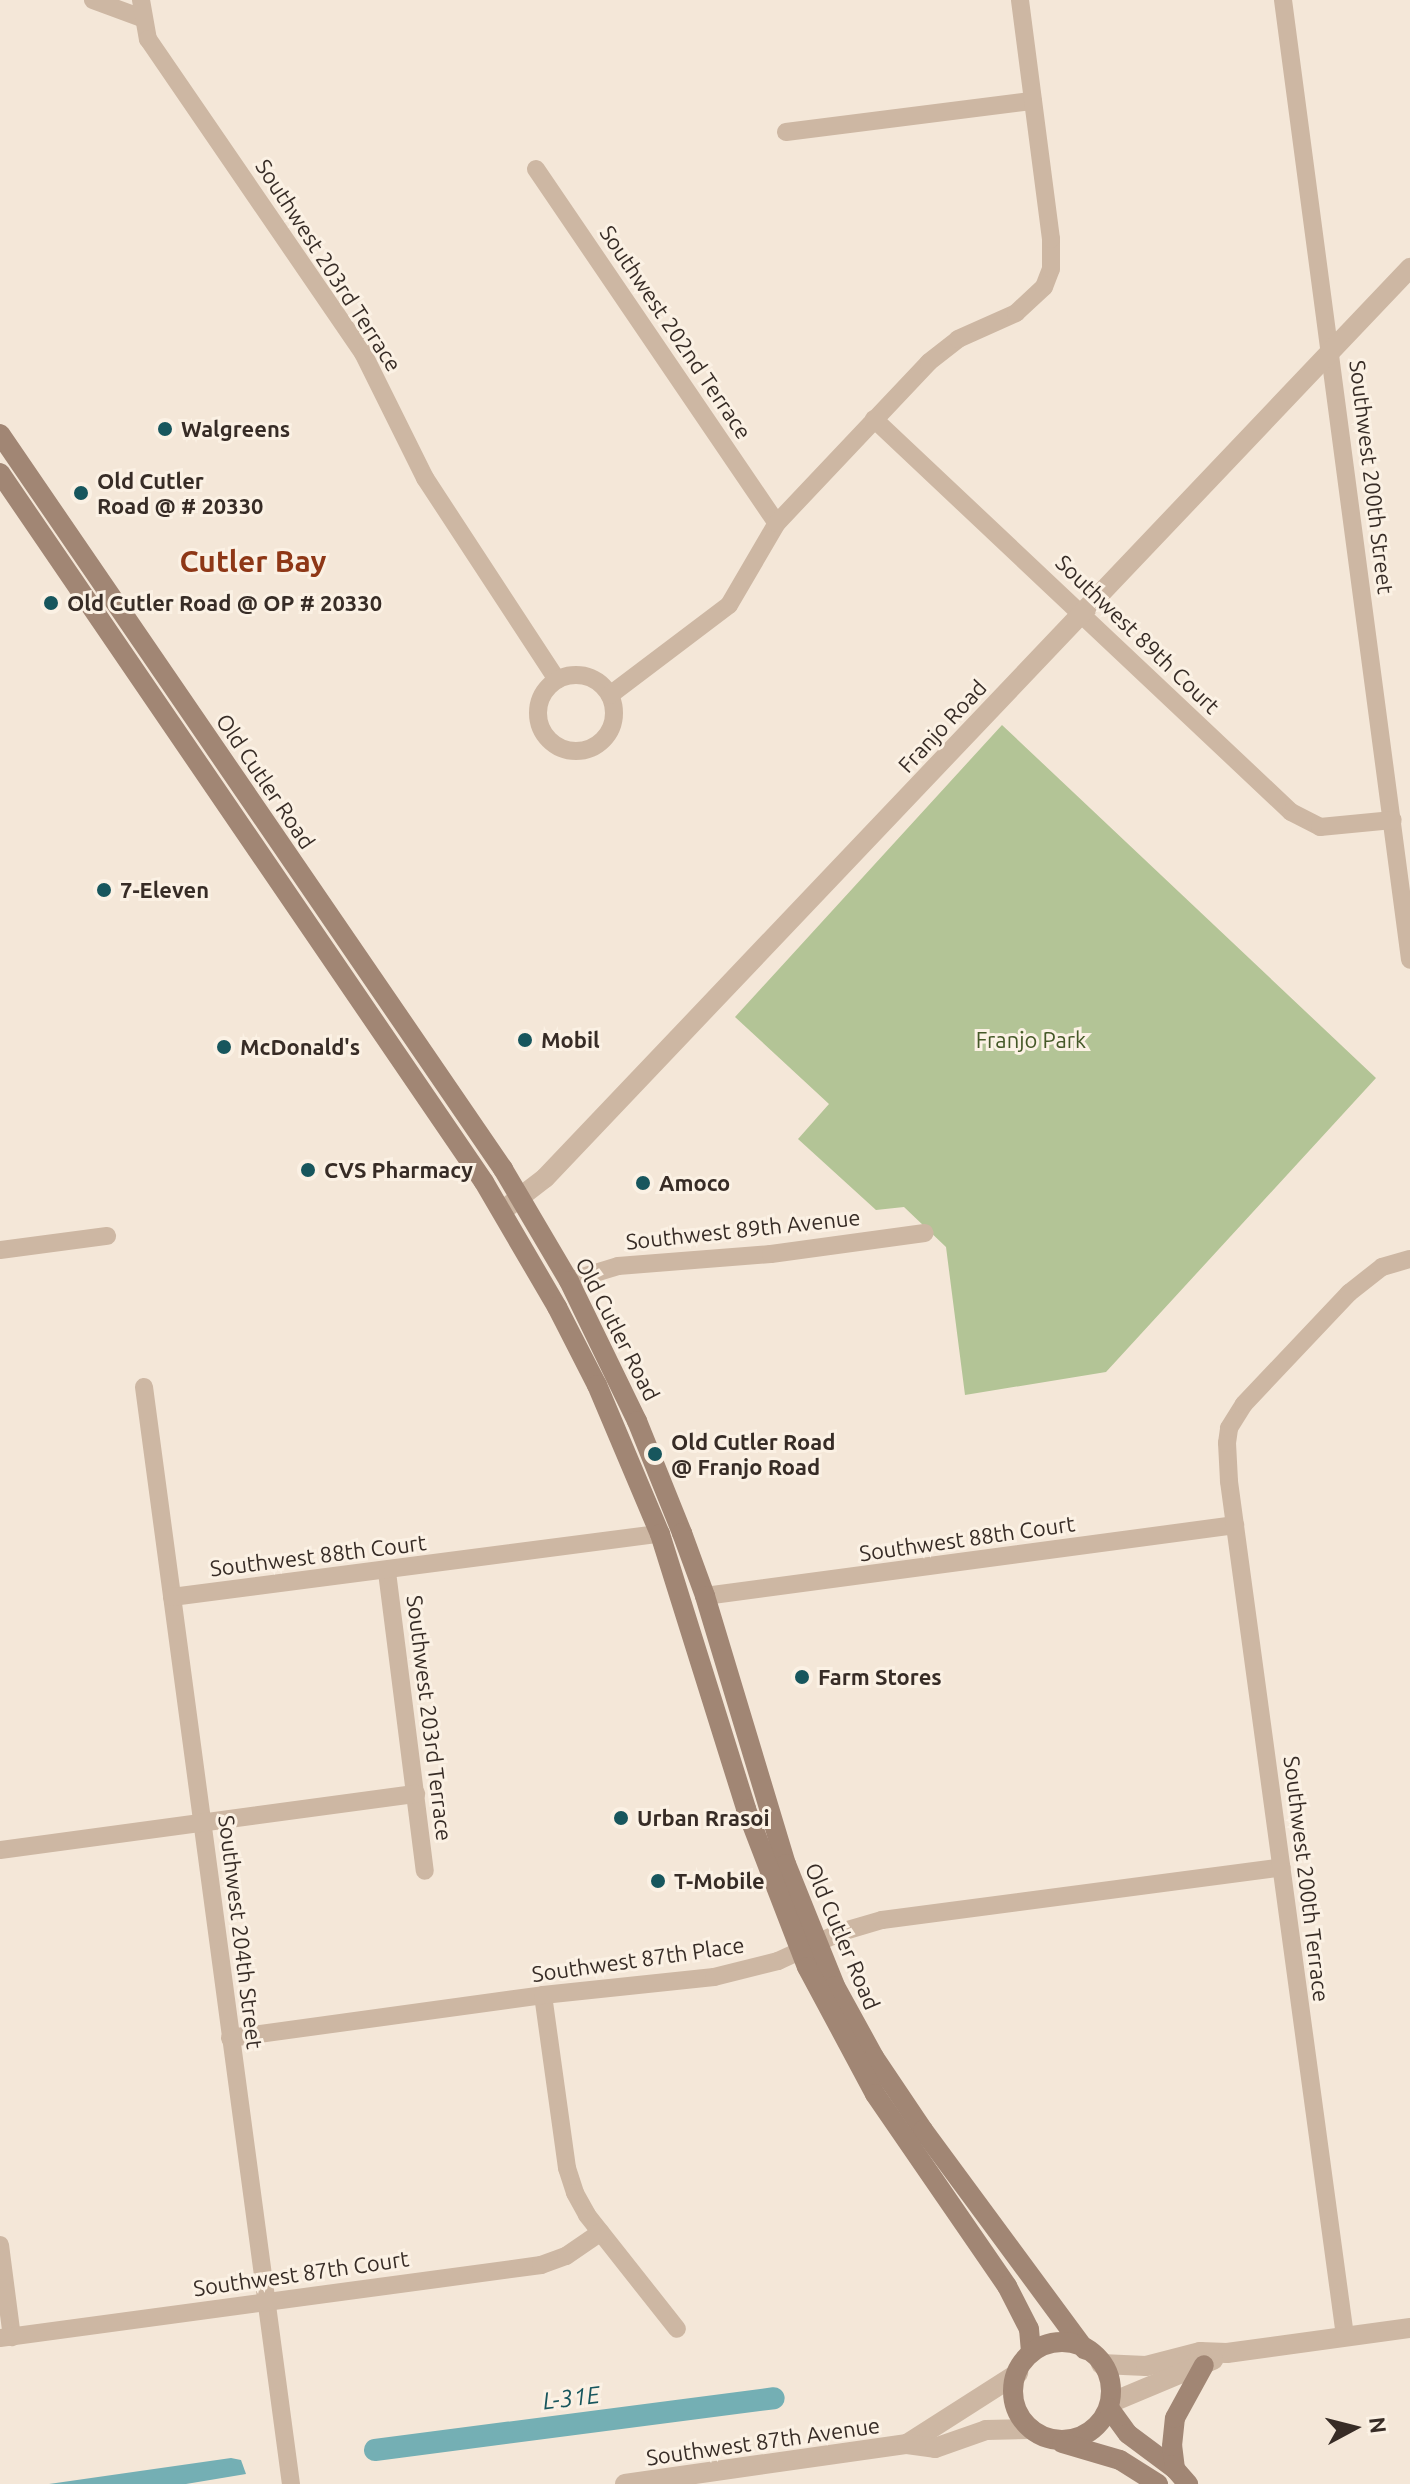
<!DOCTYPE html>
<style>
body{margin:0}
#map{position:relative;width:1410px;height:2484px;overflow:hidden;background:#f4e7d8;font-family:Ubuntu,sans-serif}
div>[style]{position:absolute}
[style*='--x']{left:calc(var(--x)*1px);top:calc(var(--y)*1px);width:calc(var(--w)*1px);rotate:calc(var(--a)*1deg)}
.green>*{inset:0;background:#b3c496}
.water>*{inset:0;background:#74afb4}
.canal>*{height:22px;margin:-11px;padding:0 11px;transform-origin:11px;border-radius:11px;background:#74afb4}
.minor>*{height:18px;margin:-9px;padding:0 9px;transform-origin:9px;border-radius:9px;background:#cdb7a3}
.minor>.ring{margin:-9px;padding:0;box-sizing:content-box;background:none;border:18px solid #cdb7a3;border-radius:50%}
.tertiary>*{height:20px;margin:-10px;padding:0 10px;transform-origin:10px;border-radius:10px;background:#cdb7a3}
.secondary>*{height:20px;margin:-10px;padding:0 10px;transform-origin:10px;border-radius:10px;background:#a18674}
.secondary>.ring{margin:-10px;padding:0;box-sizing:content-box;background:none;border:20px solid #a18674;border-radius:50%}
.dots>*{width:22px;height:22px;translate:-50% -50%;box-sizing:border-box;border:4px solid #fbf1e4;border-radius:50%}
span{translate:-50% -50%;white-space:nowrap;text-align:center;line-height:1.15;-webkit-text-stroke:6px #fbf1e4;paint-order:stroke}
.street-label{font-size:22px;color:#372c26}
.poi-label{font-size:22px;color:#372c26;font-weight:700}
.left{translate:0 -50%;text-align:left}
.park-label{font-size:22px;color:#445827}
.water-label{font-size:24px;color:#17565d;font-style:italic}
.district-label{font-size:30px;color:#8e3716;font-weight:700}
.north{position:absolute;left:1314px;top:2388px;width:80px;height:80px;-webkit-text-stroke:6px #fbf1e4;paint-order:stroke;rotate:83deg;font-size:22px;font-weight:700;line-height:32px;text-align:center;color:#372c26}
.north::after{content:'';display:block;margin:auto;width:28px;height:36px;background:#372c26;clip-path:polygon(50% 0,100% 100%,50% 72%,0 100%)}
</style>
<div id="map">
<div class="green">
<i style="clip-path:polygon(1002px 725px,1376px 1078px,1106px 1372px,965px 1395px,946px 1247px,904px 1207px,876px 1210px,798px 1139px,829px 1104px,735px 1017px)"></i>
</div>
<div class="water">
<i style="clip-path:polygon(231px 2458px,241px 2460px,246px 2474px,186px 2484px,49px 2484px)"></i>
</div>
<div class="canal">
<i style="--x:375;--y:2450;--w:402;--a:-7.4"></i>
</div>
<div class="minor">
<i style="--x:93;--y:0;--w:52;--a:20.2"></i>
<i style="--x:141;--y:0;--w:40;--a:80"></i>
<i style="--x:148;--y:39;--w:381;--a:55.6"></i>
<i style="--x:363;--y:353;--w:140;--a:63.6"></i>
<i style="--x:425;--y:478;--w:241;--a:56.8"></i>
<i style="--x:1283;--y:0;--w:968;--a:82.46"></i>
<i style="--x:786;--y:132;--w:249;--a:-7.2"></i>
<i style="--x:536;--y:169;--w:428;--a:55.8"></i>
<i style="--x:874;--y:419;--w:573;--a:43.3"></i>
<i style="--x:1291;--y:812;--w:33;--a:27"></i>
<i style="--x:1320;--y:827;--w:73;--a:-5.5"></i>
<i class="ring" style="left:538px;top:675px;width:58px;height:58px"></i>
<i style="--x:610;--y:695;--w:149;--a:-37.1"></i>
<i style="--x:729;--y:605;--w:95;--a:-59.7"></i>
<i style="--x:777;--y:523;--w:221;--a:-46.6"></i>
<i style="--x:929;--y:362;--w:37;--a:-38"></i>
<i style="--x:958;--y:339;--w:64;--a:-24.1"></i>
<i style="--x:1016;--y:313;--w:38;--a:-43"></i>
<i style="--x:1044;--y:287;--w:19;--a:-69"></i>
<i style="--x:1051;--y:269;--w:30;--a:-90"></i>
<i style="--x:1051;--y:239;--w:241;--a:-97.4"></i>
<i style="--x:0;--y:1250;--w:108;--a:-7.5"></i>
<i style="--x:569;--y:1281;--w:51;--a:-17"></i>
<i style="--x:618;--y:1266;--w:153;--a:-4.5"></i>
<i style="--x:771;--y:1254;--w:155;--a:-7.8"></i>
<i style="--x:144;--y:1387;--w:1107;--a:82.37"></i>
<i style="--x:387;--y:1572;--w:301;--a:82.8"></i>
<i style="--x:705;--y:1596;--w:535;--a:-7.63"></i>
<i style="--x:172;--y:1597;--w:492;--a:-7.4"></i>
<i style="--x:0;--y:1850;--w:420;--a:-7.7"></i>
<i style="--x:543;--y:1995;--w:175;--a:82.1"></i>
<i style="--x:567;--y:2168;--w:26;--a:72"></i>
<i style="--x:575;--y:2193;--w:25;--a:61"></i>
<i style="--x:587;--y:2215;--w:145;--a:51.7"></i>
<i style="--x:230;--y:2038;--w:316;--a:-7.8"></i>
<i style="--x:543;--y:1995;--w:172;--a:-6"></i>
<i style="--x:714;--y:1977;--w:66;--a:-14"></i>
<i style="--x:778;--y:1961;--w:69;--a:-24.7"></i>
<i style="--x:841;--y:1932;--w:43;--a:-16.3"></i>
<i style="--x:882;--y:1920;--w:403;--a:-7.5"></i>
<i style="--x:0;--y:2245;--w:93;--a:82.6"></i>
<i style="--x:1345;--y:2336;--w:863;--a:-97.73"></i>
<i style="--x:1229;--y:1481;--w:38;--a:-93"></i>
<i style="--x:1227;--y:1443;--w:15;--a:-82"></i>
<i style="--x:1229;--y:1428;--w:28;--a:-58"></i>
<i style="--x:1244;--y:1404;--w:153;--a:-46.6"></i>
<i style="--x:1349;--y:1293;--w:42;--a:-38.2"></i>
<i style="--x:1382;--y:1267;--w:29;--a:-16"></i>
<i style="--x:0;--y:2338;--w:546;--a:-7.68"></i>
<i style="--x:541;--y:2265;--w:27;--a:-20"></i>
<i style="--x:566;--y:2256;--w:42;--a:-34.4"></i>
</div>
<div class="tertiary">
<i style="--x:506;--y:1208;--w:49;--a:-37.6"></i>
<i style="--x:545;--y:1178;--w:1256;--a:-46.45"></i>
<i style="--x:1101;--y:2364;--w:45;--a:2.5"></i>
<i style="--x:1146;--y:2366;--w:56;--a:-14.5"></i>
<i style="--x:1200;--y:2352;--w:27;--a:2"></i>
<i style="--x:1227;--y:2353;--w:185;--a:-7.8"></i>
<i style="--x:1110;--y:2403;--w:112;--a:-22.7"></i>
<i style="--x:907;--y:2444;--w:132;--a:-32.6"></i>
<i style="--x:625;--y:2484;--w:285;--a:-8.1"></i>
<i style="--x:907;--y:2444;--w:28;--a:8"></i>
<i style="--x:935;--y:2448;--w:54;--a:-19.4"></i>
<i style="--x:986;--y:2430;--w:45;--a:-1.3"></i>
</div>
<div class="secondary">
<i style="--x:0;--y:434;--w:891;--a:55.61"></i>
<i style="--x:503;--y:1169;--w:130;--a:59.5"></i>
<i style="--x:569;--y:1281;--w:156;--a:64.1"></i>
<i style="--x:637;--y:1421;--w:121;--a:68.1"></i>
<i style="--x:682;--y:1533;--w:67;--a:69.9"></i>
<i style="--x:705;--y:1596;--w:280;--a:73.2"></i>
<i style="--x:786;--y:1864;--w:131;--a:68.1"></i>
<i style="--x:835;--y:1986;--w:81;--a:61.2"></i>
<i style="--x:874;--y:2057;--w:88;--a:56.1"></i>
<i style="--x:923;--y:2130;--w:273;--a:53.6"></i>
<i style="--x:0;--y:473;--w:858;--a:55.68"></i>
<i style="--x:484;--y:1182;--w:145;--a:59.7"></i>
<i style="--x:557;--y:1307;--w:88;--a:62.9"></i>
<i style="--x:597;--y:1385;--w:162;--a:67.1"></i>
<i style="--x:660;--y:1534;--w:288;--a:72.6"></i>
<i style="--x:746;--y:1809;--w:169;--a:68.9"></i>
<i style="--x:807;--y:1967;--w:144;--a:61.8"></i>
<i style="--x:875;--y:2094;--w:233;--a:55.5"></i>
<i style="--x:1007;--y:2286;--w:48;--a:62.9"></i>
<i style="--x:1029;--y:2329;--w:21;--a:85"></i>
<i class="ring" style="left:1013px;top:2342px;width:78px;height:78px"></i>
<i style="--x:1109;--y:2408;--w:32;--a:54"></i>
<i style="--x:1128;--y:2434;--w:59;--a:36.7"></i>
<i style="--x:1175;--y:2469;--w:20;--a:49"></i>
<i style="--x:1062;--y:2443;--w:60;--a:16.3"></i>
<i style="--x:1120;--y:2460;--w:45;--a:32.3"></i>
<i style="--x:1175;--y:2469;--w:23;--a:-97"></i>
<i style="--x:1172;--y:2446;--w:28;--a:-84"></i>
<i style="--x:1175;--y:2418;--w:60;--a:-61.3"></i>
</div>
<div class="dots">
<i style="left:165px;top:429px;background:#17565d"></i>
<i style="left:81px;top:493px;background:#17565d"></i>
<i style="left:51px;top:603px;background:#17565d"></i>
<i style="left:104px;top:890px;background:#17565d"></i>
<i style="left:525px;top:1040px;background:#17565d"></i>
<i style="left:224px;top:1047px;background:#17565d"></i>
<i style="left:308px;top:1170px;background:#17565d"></i>
<i style="left:643px;top:1183px;background:#17565d"></i>
<i style="left:655px;top:1454px;background:#17565d"></i>
<i style="left:802px;top:1677px;background:#17565d"></i>
<i style="left:621px;top:1818px;background:#17565d"></i>
<i style="left:658px;top:1881px;background:#17565d"></i>
</div>
<div class="street-label">
<span style="left:329px;top:265px;rotate:57deg">Southwest 203rd Terrace</span>
<span style="left:676px;top:332px;rotate:56deg">Southwest 202nd Terrace</span>
<span style="left:1372px;top:477px;rotate:83deg">Southwest 200th Street</span>
<span style="left:1138px;top:634px;rotate:44deg">Southwest 89th Court</span>
<span style="left:942px;top:726px;rotate:-47deg">Franjo Road</span>
<span style="left:266px;top:781px;rotate:56deg">Old Cutler Road</span>
<span style="left:743px;top:1229px;rotate:-6deg">Southwest 89th Avenue</span>
<span style="left:618px;top:1329px;rotate:63deg">Old Cutler Road</span>
<span style="left:967px;top:1538px;rotate:-8deg">Southwest 88th Court</span>
<span style="left:318px;top:1555px;rotate:-7deg">Southwest 88th Court</span>
<span style="left:430px;top:1718px;rotate:83deg">Southwest 203rd Terrace</span>
<span style="left:1307px;top:1879px;rotate:83deg">Southwest 200th Terrace</span>
<span style="left:241px;top:1932px;rotate:83deg">Southwest 204th Street</span>
<span style="left:843px;top:1936px;rotate:67deg">Old Cutler Road</span>
<span style="left:638px;top:1959px;rotate:-8deg">Southwest 87th Place</span>
<span style="left:301px;top:2273px;rotate:-8deg">Southwest 87th Court</span>
<span style="left:763px;top:2441px;rotate:-8deg">Southwest 87th Avenue</span>
</div>
<div class="poi-label">
<span class="left" style="left:181px;top:429px">Walgreens</span>
<span class="left" style="left:97px;top:493px">Old Cutler<br>Road @ # 20330</span>
<span class="left" style="left:67px;top:603px">Old Cutler Road @ OP # 20330</span>
<span class="left" style="left:120px;top:890px">7-Eleven</span>
<span class="left" style="left:541px;top:1040px">Mobil</span>
<span class="left" style="left:240px;top:1047px">McDonald's</span>
<span class="left" style="left:324px;top:1170px">CVS Pharmacy</span>
<span class="left" style="left:659px;top:1183px">Amoco</span>
<span class="left" style="left:671px;top:1454px">Old Cutler Road<br>@ Franjo Road</span>
<span class="left" style="left:818px;top:1677px">Farm Stores</span>
<span class="left" style="left:637px;top:1818px">Urban Rrasoi</span>
<span class="left" style="left:674px;top:1881px">T-Mobile</span>
</div>
<div class="park-label">
<span style="left:1031px;top:1040px">Franjo Park</span>
</div>
<div class="water-label">
<span style="left:571px;top:2398px;rotate:-7deg">L-31E</span>
</div>
<div class="district-label">
<span style="left:253px;top:561px">Cutler Bay</span>
</div>
<div class="north">N</div>
</div>
